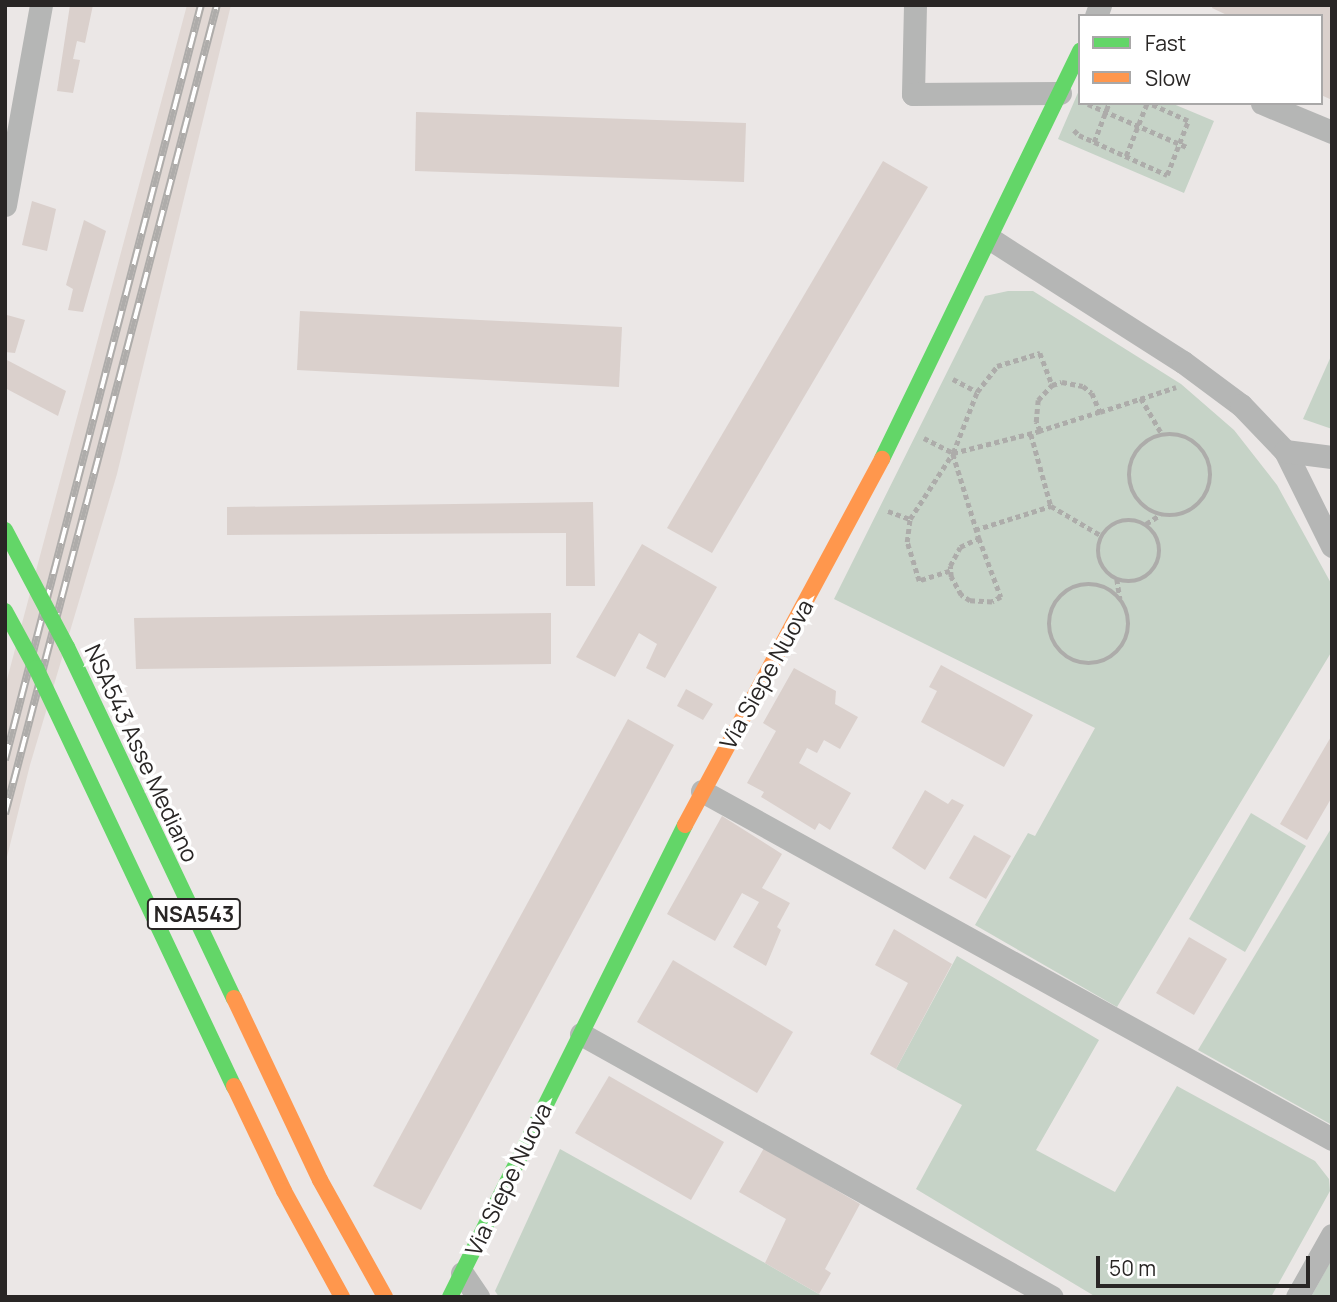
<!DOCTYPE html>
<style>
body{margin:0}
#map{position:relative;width:1337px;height:1302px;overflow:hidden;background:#ebe7e6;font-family:Manrope,sans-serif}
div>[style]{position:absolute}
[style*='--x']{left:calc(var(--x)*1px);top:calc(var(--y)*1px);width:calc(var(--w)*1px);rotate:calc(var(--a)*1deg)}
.built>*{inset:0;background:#e1d8d4}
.green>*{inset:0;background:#c6d3c7}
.building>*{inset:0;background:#dad0cc}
.path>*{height:4.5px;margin-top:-2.25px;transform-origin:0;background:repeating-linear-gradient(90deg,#adacaa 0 5px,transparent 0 8.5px)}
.path>.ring{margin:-2.25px;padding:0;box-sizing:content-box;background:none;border:4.5px solid #adacaa;border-radius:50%}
.street>*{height:23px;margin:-11.5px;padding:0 11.5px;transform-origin:11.5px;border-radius:11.5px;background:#b5b6b5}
.fast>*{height:16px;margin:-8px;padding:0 8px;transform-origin:8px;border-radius:8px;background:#63d668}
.slow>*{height:16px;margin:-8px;padding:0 8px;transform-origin:8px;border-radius:8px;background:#ff974d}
.rail>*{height:8px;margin-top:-4px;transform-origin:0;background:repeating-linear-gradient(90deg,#fff 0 16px,#aeacaa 0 32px);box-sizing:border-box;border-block:2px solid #aeacaa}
.fast-bridge>*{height:16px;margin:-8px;padding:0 8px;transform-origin:8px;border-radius:8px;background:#63d668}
.slow-bridge>*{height:16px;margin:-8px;padding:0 8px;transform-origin:8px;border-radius:8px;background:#ff974d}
span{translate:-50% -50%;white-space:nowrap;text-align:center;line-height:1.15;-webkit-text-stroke:7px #fff;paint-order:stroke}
.shield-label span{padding:2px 5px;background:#fff;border:2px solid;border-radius:5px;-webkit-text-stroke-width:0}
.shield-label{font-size:21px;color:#292625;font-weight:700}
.street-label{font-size:23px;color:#292625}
.frame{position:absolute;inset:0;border:7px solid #292625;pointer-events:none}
.legend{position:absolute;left:1078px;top:14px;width:245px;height:91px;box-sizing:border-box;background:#fff;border:2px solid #a9a8a8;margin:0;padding:9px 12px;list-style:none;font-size:21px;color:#292625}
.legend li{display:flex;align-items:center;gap:14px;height:35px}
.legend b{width:35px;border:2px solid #a9a8a8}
.scale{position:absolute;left:1096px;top:1256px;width:214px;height:32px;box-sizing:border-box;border:4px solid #292625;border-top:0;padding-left:9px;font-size:21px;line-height:24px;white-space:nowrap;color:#292625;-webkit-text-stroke:5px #fff;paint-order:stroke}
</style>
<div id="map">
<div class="built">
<i style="clip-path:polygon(187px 5px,231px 5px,117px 474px,30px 765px,5px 865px,5px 687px)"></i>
</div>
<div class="green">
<i style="clip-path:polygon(1080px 88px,1080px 103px,1171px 103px,1214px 121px,1184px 193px,1058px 139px)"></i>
<i style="clip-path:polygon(1008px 291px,1033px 291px,1181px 384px,1234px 430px,1277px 485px,1332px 585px,1332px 651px,1117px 1007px,975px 925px,1028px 833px,1035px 836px,1095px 728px,834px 599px,985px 296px)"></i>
<i style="clip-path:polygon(1332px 354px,1332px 429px,1303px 419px)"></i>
<i style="clip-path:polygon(1251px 813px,1306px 846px,1245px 952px,1189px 919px)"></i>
<i style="clip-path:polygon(1332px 827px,1332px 1125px,1198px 1050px)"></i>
<i style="clip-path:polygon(957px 956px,1099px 1040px,1036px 1150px,1115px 1192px,1177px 1086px,1315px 1161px,1329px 1179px,1330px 1191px,1271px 1297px,1096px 1297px,916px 1189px,962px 1105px,896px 1069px)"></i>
<i style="clip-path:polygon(560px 1149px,765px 1263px,824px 1297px,499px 1297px,495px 1291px)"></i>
<i style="clip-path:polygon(1332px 1259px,1332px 1297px,1311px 1297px)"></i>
</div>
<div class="building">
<i style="clip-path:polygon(70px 5px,93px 5px,85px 43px,77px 41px,73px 59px,80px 60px,73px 93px,57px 91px)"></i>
<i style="clip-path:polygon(1213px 5px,1332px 5px,1332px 100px,1321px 95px,1321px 16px,1229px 16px,1212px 8px)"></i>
<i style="clip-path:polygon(416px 112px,746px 123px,744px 182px,415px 171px)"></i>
<i style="clip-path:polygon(883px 161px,928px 187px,712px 553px,667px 528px)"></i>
<i style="clip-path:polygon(32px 201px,56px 209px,47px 251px,22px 245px)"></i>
<i style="clip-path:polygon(84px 220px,106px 231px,83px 312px,68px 310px,73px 289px,66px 285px)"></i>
<i style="clip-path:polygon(300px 311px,622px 327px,619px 387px,297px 370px)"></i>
<i style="clip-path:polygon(7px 315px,25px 320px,15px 353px,5px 352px)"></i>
<i style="clip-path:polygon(5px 359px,66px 391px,58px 416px,5px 388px)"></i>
<i style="clip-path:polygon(593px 502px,595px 586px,566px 586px,566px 533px,227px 535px,227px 507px)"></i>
<i style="clip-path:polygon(642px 544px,717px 587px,665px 678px,646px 668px,657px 644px,639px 633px,615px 677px,576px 657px)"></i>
<i style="clip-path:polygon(551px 613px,551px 664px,136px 669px,134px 618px)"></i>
<i style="clip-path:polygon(941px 665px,1033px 715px,1004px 767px,921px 722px,937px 691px,929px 687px)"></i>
<i style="clip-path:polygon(794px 668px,836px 691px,835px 704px,858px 717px,840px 749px,824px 740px,817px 753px,807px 748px,799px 763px,851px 793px,830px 830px,819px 823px,815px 830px,761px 797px,764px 792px,747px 783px,776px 731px,763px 723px)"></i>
<i style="clip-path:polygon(686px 689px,713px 704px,703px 720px,677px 706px)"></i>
<i style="clip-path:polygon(628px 719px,674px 745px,421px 1210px,373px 1186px)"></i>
<i style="clip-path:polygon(1332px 735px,1332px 797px,1307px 840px,1280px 824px)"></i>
<i style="clip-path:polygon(925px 790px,948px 804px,952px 799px,964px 805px,925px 870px,892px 848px)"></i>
<i style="clip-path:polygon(722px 816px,782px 854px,762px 888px,790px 903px,777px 927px,781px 930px,766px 966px,733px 947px,759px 902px,742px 893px,715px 941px,667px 914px)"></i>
<i style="clip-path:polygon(974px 835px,1011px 856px,986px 899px,949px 878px)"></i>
<i style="clip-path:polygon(894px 929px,952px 964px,896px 1069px,870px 1054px,908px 983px,875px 965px)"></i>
<i style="clip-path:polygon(1189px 937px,1227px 959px,1194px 1015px,1156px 993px)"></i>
<i style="clip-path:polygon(673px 960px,793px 1032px,757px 1093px,637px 1022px)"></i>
<i style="clip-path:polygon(609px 1076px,724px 1142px,691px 1200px,575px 1133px)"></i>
<i style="clip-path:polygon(764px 1148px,860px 1204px,825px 1269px,831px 1273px,819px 1294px,765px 1263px,786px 1219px,739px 1192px)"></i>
</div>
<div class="path">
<i style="--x:1088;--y:104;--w:110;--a:23.5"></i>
<i style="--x:1074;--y:130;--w:7;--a:45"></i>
<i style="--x:1079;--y:135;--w:97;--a:24.4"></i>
<i style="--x:1167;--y:175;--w:58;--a:-68.7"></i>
<i style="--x:1188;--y:121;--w:44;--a:-155.8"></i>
<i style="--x:1094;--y:142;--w:42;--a:-69"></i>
<i style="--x:1126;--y:156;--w:57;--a:-68.4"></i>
<i style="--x:953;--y:379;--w:27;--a:28"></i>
<i style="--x:1062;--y:382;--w:21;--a:11"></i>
<i style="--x:1083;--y:386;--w:11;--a:38"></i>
<i style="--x:1092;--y:393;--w:21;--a:67"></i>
<i style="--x:1100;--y:412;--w:63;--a:162.4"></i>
<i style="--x:1040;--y:431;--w:10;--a:-114"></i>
<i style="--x:1036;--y:422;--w:22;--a:-85"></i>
<i style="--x:1038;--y:400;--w:21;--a:-47"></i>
<i style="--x:1052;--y:385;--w:10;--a:-17"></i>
<i style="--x:1141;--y:398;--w:42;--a:59.7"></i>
<i style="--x:1100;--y:412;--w:80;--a:-18.2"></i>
<i class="ring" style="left:1129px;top:434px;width:77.5px;height:77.5px"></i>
<i style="--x:1031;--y:434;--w:75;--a:74.5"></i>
<i style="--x:1051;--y:506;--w:59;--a:30.5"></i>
<i style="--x:924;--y:438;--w:33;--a:27"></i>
<i style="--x:953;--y:453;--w:90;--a:-14.2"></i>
<i style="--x:953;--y:454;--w:88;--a:72.8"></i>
<i style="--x:888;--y:511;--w:23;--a:20"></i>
<i class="ring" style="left:1098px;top:520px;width:57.5px;height:57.5px"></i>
<i style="--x:1146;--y:524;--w:17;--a:-33"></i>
<i style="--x:975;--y:530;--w:80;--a:-17.5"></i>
<i style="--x:979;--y:538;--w:63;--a:69.6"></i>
<i style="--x:1001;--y:597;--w:10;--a:151"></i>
<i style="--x:992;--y:602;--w:22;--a:-177"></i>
<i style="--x:970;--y:601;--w:11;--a:-146"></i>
<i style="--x:961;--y:595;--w:21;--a:-119"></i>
<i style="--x:951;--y:577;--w:11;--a:-95"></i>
<i style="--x:950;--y:566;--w:21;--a:-62"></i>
<i style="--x:960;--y:547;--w:21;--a:-25"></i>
<i style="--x:950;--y:571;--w:33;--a:162"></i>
<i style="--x:919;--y:581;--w:41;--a:-107.1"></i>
<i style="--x:907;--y:542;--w:23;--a:-83"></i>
<i style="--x:910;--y:519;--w:79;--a:-56.9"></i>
<i style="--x:953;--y:453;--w:66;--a:-68.5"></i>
<i style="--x:977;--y:392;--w:33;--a:-52"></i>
<i style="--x:997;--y:366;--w:45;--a:-16.8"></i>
<i style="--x:1040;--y:353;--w:34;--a:69"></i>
<i style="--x:1117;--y:579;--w:20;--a:81"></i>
<i class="ring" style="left:1049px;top:584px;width:75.5px;height:75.5px"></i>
</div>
<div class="street">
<i style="--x:915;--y:5;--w:89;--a:91.3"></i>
<i style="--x:913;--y:94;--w:147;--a:-0.4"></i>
<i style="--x:1096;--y:16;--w:12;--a:-70"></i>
<i style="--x:1262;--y:103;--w:76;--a:22.5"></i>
<i style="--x:5;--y:205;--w:203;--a:-79.8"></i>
<i style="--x:992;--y:240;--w:227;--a:32.6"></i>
<i style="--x:1183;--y:362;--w:72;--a:36.6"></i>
<i style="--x:1241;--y:405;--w:64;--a:46.3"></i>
<i style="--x:1285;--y:451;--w:106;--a:63.7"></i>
<i style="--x:1285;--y:451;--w:47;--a:7.3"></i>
<i style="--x:702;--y:791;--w:720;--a:28.92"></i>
<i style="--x:581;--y:1034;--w:539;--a:29.18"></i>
<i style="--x:462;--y:1273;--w:29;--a:56"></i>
<i style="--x:1297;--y:1297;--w:71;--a:-60.6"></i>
</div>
<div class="fast">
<i style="--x:882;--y:459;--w:454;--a:-64.1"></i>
<i style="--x:450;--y:1297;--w:527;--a:-63.53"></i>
</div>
<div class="slow">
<i style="--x:685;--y:825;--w:416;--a:-61.7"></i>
</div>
<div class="rail">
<i style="--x:5;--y:760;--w:780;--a:-75.45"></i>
<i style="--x:5;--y:814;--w:836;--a:-75.32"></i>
</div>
<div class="fast-bridge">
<i style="--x:5;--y:530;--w:132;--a:62.1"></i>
<i style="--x:67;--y:647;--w:389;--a:64.6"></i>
<i style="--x:5;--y:611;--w:65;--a:61.5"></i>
<i style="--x:36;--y:668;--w:463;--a:64.7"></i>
</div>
<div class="slow-bridge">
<i style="--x:234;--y:998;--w:201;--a:64.7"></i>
<i style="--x:320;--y:1180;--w:134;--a:60.9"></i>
<i style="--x:234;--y:1086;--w:116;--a:64.5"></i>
<i style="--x:284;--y:1191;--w:121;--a:61.3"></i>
</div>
<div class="shield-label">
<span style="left:194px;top:914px">NSA543</span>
</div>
<div class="street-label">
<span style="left:766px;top:674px;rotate:-61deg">Via Siepe Nuova</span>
<span style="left:142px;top:753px;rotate:65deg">NSA543 Asse Mediano</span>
<span style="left:508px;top:1179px;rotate:-64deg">Via Siepe Nuova</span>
</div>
<div class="frame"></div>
<ul class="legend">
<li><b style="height:9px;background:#63d668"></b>Fast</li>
<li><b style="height:9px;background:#ff974d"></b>Slow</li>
</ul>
<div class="scale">50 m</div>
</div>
